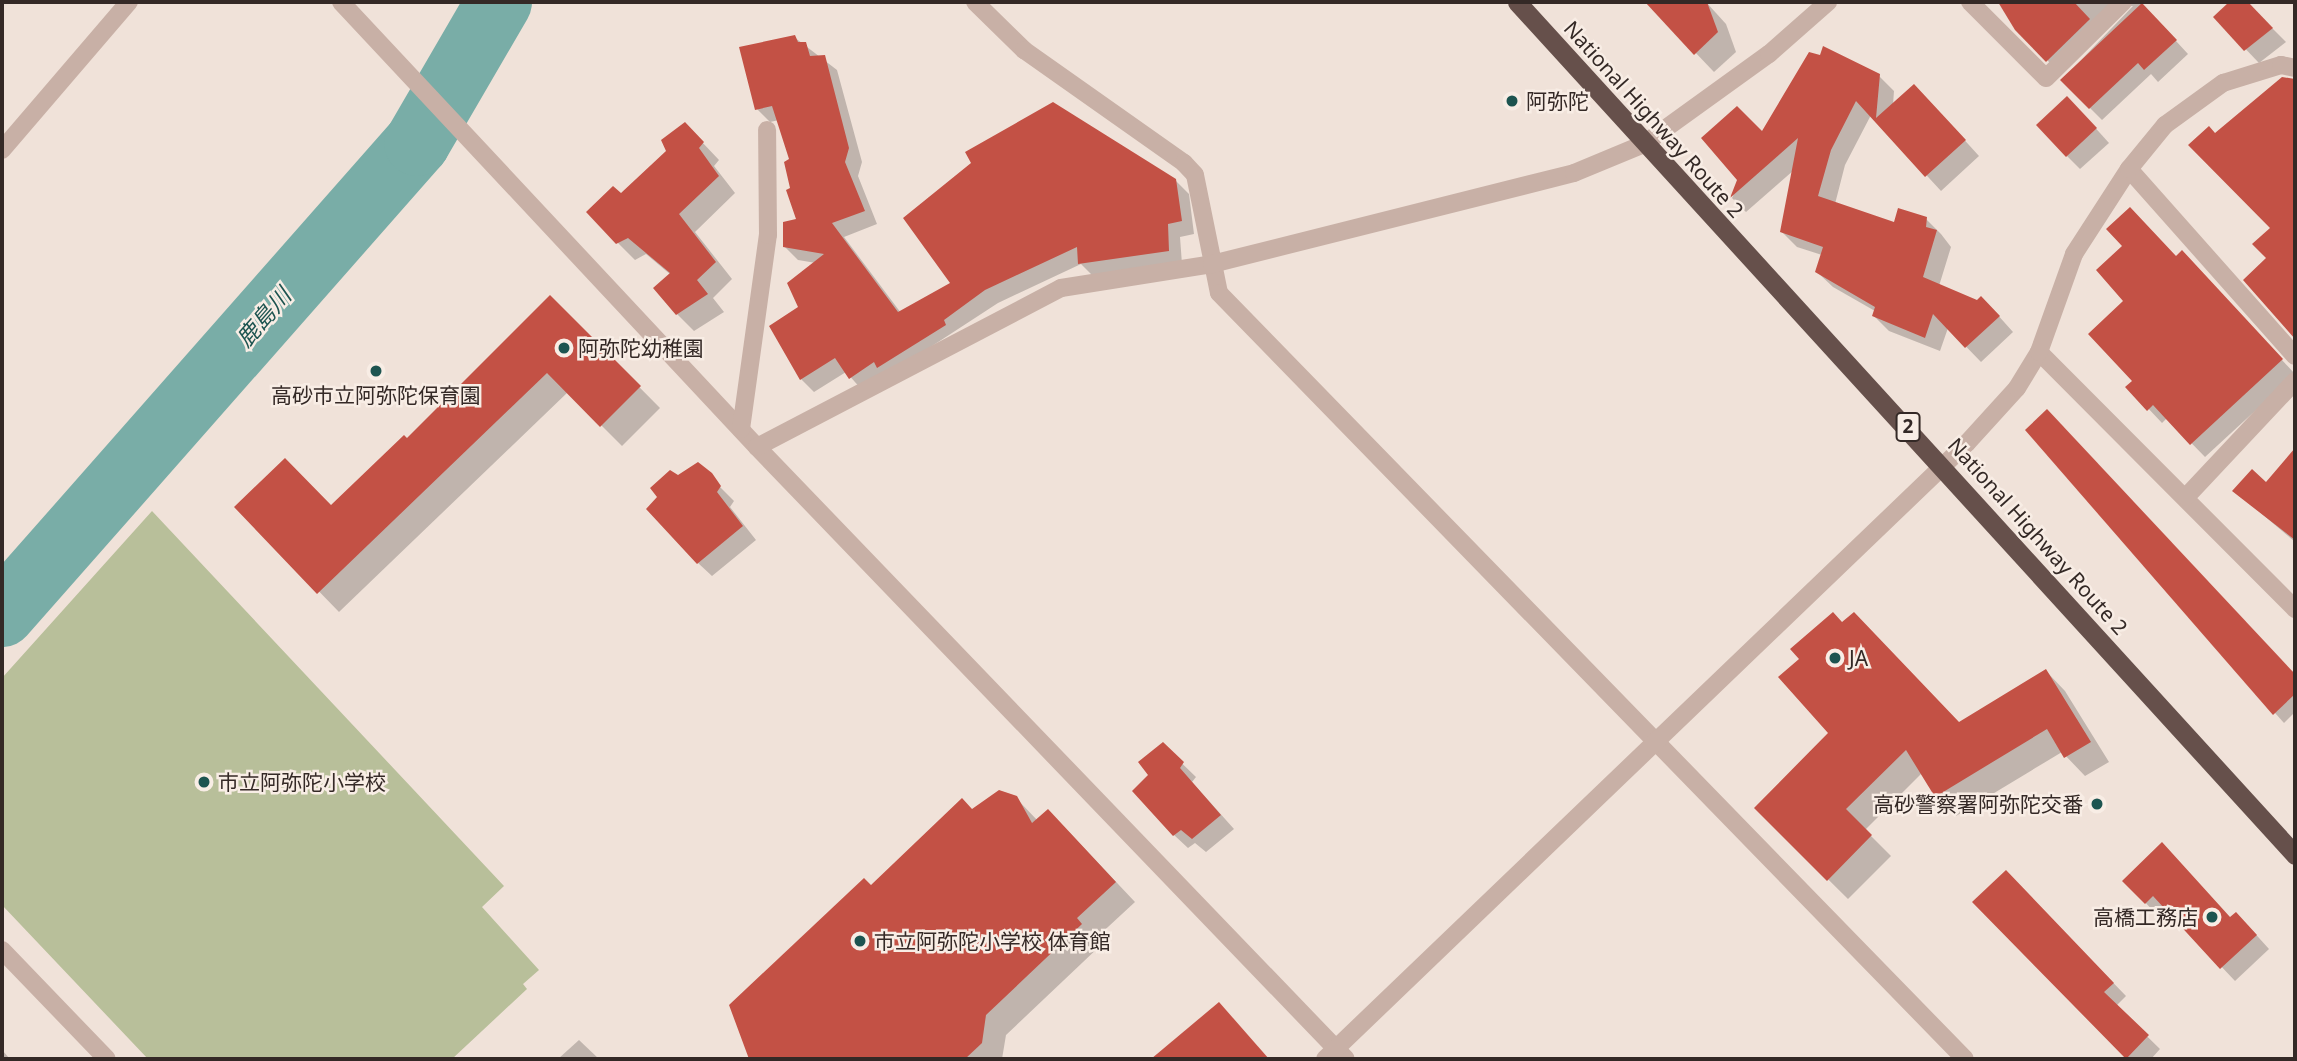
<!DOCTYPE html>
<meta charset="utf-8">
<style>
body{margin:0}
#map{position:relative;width:2297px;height:1061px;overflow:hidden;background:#f0e2d9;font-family:"Noto Sans","Noto Sans JP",sans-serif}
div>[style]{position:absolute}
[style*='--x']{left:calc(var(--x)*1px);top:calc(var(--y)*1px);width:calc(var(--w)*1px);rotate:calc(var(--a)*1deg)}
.green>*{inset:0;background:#b8bf9a}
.shadow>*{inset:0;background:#0003}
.river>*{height:66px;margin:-33px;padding:0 33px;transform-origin:33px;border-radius:33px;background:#79ada7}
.building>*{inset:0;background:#c35145}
.minor>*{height:18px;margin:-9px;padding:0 9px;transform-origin:9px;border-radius:9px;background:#c8b0a6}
.tertiary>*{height:18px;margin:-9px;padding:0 9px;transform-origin:9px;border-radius:9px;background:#c8b0a6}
.trunk>*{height:19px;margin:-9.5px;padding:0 9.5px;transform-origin:9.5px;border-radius:9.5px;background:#66504b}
.dots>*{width:19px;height:19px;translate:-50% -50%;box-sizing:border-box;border:4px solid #f8ede5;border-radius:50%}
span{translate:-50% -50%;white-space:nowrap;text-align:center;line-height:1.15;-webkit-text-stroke:5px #f8ede5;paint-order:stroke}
.shield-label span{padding:2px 5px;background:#f8ede5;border:2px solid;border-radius:5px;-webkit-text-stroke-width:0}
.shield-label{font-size:19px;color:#342926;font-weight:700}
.poi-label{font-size:21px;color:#342926}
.left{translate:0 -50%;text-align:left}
.right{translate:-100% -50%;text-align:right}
.street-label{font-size:21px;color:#342926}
.water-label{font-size:23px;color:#1d5450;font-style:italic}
.frame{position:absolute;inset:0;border:4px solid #342926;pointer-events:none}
</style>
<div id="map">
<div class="green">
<i style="clip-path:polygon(152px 511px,504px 886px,482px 907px,539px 970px,523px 984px,527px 989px,452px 1059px,148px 1059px,2px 905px,2px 678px)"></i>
</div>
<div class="shadow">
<i style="clip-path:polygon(1647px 2px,1706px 2px,1726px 24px,1736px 52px,1714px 72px)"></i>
<i style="clip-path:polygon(2000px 2px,2034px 2px,2043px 15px,2058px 2px,2140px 2px,2188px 54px,2158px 82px,2151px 74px,2102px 120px,2062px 80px,2133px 6px,2128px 6px,2060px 73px,2016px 29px)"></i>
<i style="clip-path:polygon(2232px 2px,2246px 2px,2286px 42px,2259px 63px,2215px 17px)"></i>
<i style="clip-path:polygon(794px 37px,837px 70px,862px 162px,858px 176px,877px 224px,844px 237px,901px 313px,1175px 180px,1189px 194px,1194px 234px,1180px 237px,1182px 264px,1093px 276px,1081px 264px,998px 303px,863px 391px,846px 372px,814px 392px,801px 379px,801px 308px,816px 263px,798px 260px,784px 246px,798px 220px,792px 160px,779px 120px,770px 122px,757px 109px)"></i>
<i style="clip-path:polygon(1879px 76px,1894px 91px,1893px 105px,1929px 101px,1979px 156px,1941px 191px,1871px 115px,1845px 165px,1835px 204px,1895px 224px,1926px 219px,1941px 234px,1951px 247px,1939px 286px,1996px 313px,2013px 332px,1981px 362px,1948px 328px,1940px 351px,1889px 331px,1874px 316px,1875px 311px,1833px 287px,1817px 272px,1822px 255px,1797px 247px,1782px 232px,1794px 170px,1746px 212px,1732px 198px,1763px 134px)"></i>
<i style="clip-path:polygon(2282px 79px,2295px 80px,2295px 336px,2245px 280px,2268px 258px,2272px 228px,2215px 135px)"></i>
<i style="clip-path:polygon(2081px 112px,2109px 143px,2080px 169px,2067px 156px)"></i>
<i style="clip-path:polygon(701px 141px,719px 160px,714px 166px,735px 193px,695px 232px,732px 279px,713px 298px,724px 312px,694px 331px,677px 314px,671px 275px,646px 254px,635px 260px,618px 243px,621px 196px)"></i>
<i style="clip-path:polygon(2176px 258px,2195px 266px,2295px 374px,2205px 457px,2167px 418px,2162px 423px,2128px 387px,2134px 381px)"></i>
<i style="clip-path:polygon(550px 297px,660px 408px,622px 446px,568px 392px,339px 612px,237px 507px,331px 507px,407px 440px)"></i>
<i style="clip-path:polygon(2056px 420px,2295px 676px,2295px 712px,2284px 723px,2148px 571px)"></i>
<i style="clip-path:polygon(2295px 451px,2295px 542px,2235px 491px,2266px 484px)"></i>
<i style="clip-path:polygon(697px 464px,734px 501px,730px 507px,756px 540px,712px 576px,698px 563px,678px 477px)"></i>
<i style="clip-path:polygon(1843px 624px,1959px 724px,2046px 671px,2065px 691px,2109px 762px,2085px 776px,2062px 752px,1956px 816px,1922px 773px,1865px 830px,1891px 856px,1848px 899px,1756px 808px,1831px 733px)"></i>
<i style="clip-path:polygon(1163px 745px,1196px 777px,1192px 782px,1234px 829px,1206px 852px,1195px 843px,1188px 848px,1174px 835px)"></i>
<i style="clip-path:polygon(1016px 798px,1038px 821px,1068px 831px,1135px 902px,1095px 939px,1101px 945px,1006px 1035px,1002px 1059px,755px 1059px,749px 1053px,871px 887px,972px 811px)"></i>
<i style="clip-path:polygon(2006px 872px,2126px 996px,2116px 1006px,2160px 1049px,2151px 1059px,2129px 1059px,1975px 902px)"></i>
<i style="clip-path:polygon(2125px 881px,2231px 919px,2250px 928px,2269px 949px,2235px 981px,2167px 909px,2159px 917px)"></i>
<i style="clip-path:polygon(579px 1040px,599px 1059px,558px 1059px)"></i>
<i style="clip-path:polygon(2px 1050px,10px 1059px,2px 1059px)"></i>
</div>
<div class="river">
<i style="--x:2;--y:614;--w:628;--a:-48.62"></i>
<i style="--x:417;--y:143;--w:163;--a:-59.8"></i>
</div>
<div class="building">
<i style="clip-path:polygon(1645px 2px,1707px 2px,1718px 32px,1694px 55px)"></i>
<i style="clip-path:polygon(1998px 2px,2074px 2px,2090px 19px,2046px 62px,2015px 30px)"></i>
<i style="clip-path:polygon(2229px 2px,2248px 2px,2273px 28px,2244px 51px,2213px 17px)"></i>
<i style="clip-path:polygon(2142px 3px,2177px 40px,2144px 70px,2138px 63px,2089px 109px,2060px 80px)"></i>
<i style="clip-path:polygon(795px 35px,798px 42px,806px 42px,810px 56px,825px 55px,849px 148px,845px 162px,865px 211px,832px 223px,898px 312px,950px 283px,903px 218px,971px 163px,965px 152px,1053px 102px,1176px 179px,1182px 221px,1168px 224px,1169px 251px,1078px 264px,1077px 247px,985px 290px,944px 320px,946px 325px,877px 368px,874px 362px,849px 379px,835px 358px,800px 380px,769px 326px,798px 307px,787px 283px,824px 254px,783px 247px,783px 222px,796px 219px,786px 190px,790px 188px,784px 162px,789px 159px,772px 106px,755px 110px,739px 47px)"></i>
<i style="clip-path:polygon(1823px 46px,1880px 74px,1876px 118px,1914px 84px,1966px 140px,1925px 177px,1856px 101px,1831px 150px,1818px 196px,1894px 222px,1898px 208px,1927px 217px,1926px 227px,1937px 230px,1923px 277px,1977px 300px,1981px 296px,2000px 316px,1965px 348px,1933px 314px,1925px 338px,1872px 316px,1875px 307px,1815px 272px,1823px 247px,1780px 232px,1798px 138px,1730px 198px,1737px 180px,1701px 138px,1737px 106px,1762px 131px,1809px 52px,1820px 55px)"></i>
<i style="clip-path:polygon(2282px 77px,2295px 79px,2295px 339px,2243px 280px,2266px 258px,2252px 244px,2270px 228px,2188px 145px,2209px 126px,2215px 133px)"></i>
<i style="clip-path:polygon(2067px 96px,2097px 128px,2066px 157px,2036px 125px)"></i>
<i style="clip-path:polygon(685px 122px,704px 142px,699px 148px,719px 176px,679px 214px,716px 262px,697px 280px,708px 294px,676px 315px,653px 288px,670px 273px,628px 238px,616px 244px,586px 212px,613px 186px,621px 193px,666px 151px,661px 140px)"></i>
<i style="clip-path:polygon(2130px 207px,2176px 256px,2182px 250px,2283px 359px,2190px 445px,2153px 405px,2147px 411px,2125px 387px,2132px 381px,2088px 334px,2123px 301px,2096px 270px,2122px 246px,2106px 229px)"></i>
<i style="clip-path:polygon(550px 295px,641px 386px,600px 427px,547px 373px,317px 594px,234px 507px,285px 458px,331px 505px,404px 435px,407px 438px)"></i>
<i style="clip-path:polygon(2047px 409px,2295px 674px,2295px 694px,2273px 715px,2025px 430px)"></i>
<i style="clip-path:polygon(2295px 448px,2295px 540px,2232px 491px,2252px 469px,2266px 482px)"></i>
<i style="clip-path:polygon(698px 462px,712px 473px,721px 486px,717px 492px,743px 526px,697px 564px,646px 509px,657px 497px,650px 488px,670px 470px,678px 475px)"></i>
<i style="clip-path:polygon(1833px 612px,1842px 622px,1854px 612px,1959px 722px,2046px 669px,2091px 742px,2064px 758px,2047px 729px,1935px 797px,1906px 750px,1846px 809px,1872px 835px,1827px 881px,1754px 808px,1828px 733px,1778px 677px,1799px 659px,1790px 649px)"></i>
<i style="clip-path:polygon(1163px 742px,1184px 762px,1180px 768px,1221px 815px,1192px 839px,1181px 830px,1173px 836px,1132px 791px,1148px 775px,1138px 762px)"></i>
<i style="clip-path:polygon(999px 790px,1017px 796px,1032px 823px,1048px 809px,1116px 882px,1077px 918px,1082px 924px,986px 1015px,982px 1043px,965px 1059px,749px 1059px,729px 1005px,864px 878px,871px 885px,962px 798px,972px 809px)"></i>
<i style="clip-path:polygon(2162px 842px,2230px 917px,2236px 912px,2257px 935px,2220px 969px,2153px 896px,2145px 904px,2122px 881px)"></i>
<i style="clip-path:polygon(2006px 870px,2114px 983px,2104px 992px,2149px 1035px,2126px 1059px,1972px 902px)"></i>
<i style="clip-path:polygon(1219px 1002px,1269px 1059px,1151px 1059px)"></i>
</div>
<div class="minor">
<i style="--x:341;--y:2;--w:609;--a:46.93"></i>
<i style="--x:757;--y:447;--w:849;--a:46.1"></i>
<i style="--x:975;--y:2;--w:69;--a:44.4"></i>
<i style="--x:1024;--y:50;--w:196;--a:35.2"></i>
<i style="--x:1184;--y:163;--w:16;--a:47"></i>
<i style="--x:1195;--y:175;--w:120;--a:78.5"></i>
<i style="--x:1219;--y:293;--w:1069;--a:45.76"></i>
<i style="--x:1970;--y:2;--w:107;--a:45"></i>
<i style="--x:2046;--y:78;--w:108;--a:-44.6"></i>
<i style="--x:2129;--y:169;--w:250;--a:48.4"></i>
<i style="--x:2039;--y:352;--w:363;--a:45.1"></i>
<i style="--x:741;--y:429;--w:196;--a:-82.1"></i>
<i style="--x:768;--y:235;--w:105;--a:-90.5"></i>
<i style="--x:757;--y:447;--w:343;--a:-27.6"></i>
<i style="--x:1061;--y:288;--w:153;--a:-9"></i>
<i style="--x:1212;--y:264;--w:373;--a:-14.1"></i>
<i style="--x:1574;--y:173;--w:76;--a:-22.5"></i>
<i style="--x:1644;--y:144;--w:154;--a:-35.8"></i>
<i style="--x:1769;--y:54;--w:79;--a:-41.4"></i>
<i style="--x:2186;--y:497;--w:159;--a:-46.8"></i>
<i style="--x:2;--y:950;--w:151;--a:46.1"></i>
<i style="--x:1325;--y:1059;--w:890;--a:-43.82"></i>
<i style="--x:1967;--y:443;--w:74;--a:-47.7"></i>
<i style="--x:2017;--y:388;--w:42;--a:-58.6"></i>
<i style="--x:2039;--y:352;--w:104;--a:-70.3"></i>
<i style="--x:2074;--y:254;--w:101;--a:-57.1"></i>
<i style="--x:2129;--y:169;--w:57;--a:-50.7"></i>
<i style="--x:2165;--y:125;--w:72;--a:-35.9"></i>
<i style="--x:2223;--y:83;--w:61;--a:-17.2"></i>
<i style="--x:2281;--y:65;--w:14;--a:12"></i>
</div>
<div class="tertiary">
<i style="--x:2;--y:150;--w:195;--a:-49.4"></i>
</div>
<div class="trunk">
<i style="--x:1517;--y:2;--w:1155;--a:47.63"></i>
</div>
<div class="dots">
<i style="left:1512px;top:101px;background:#1d5450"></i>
<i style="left:564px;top:348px;background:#1d5450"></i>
<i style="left:376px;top:371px;background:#1d5450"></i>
<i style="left:1835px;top:658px;background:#1d5450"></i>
<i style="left:204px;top:782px;background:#1d5450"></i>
<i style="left:2097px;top:804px;background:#1d5450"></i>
<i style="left:2212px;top:917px;background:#1d5450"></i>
<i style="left:860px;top:941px;background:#1d5450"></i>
</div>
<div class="shield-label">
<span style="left:1908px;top:427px">2</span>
</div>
<div class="poi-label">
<span class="left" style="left:1526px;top:101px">阿弥陀</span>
<span class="left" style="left:578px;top:348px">阿弥陀幼稚園</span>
<span style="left:376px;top:395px">高砂市立阿弥陀保育園</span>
<span class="left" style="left:1849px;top:658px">JA</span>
<span class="left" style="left:218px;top:782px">市立阿弥陀小学校</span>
<span class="right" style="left:2083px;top:804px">高砂警察署阿弥陀交番</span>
<span class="right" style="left:2198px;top:917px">高橋工務店</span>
<span class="left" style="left:874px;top:941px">市立阿弥陀小学校 体育館</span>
</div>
<div class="street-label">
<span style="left:1654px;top:119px;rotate:48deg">National Highway Route 2</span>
<span style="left:2038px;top:536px;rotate:48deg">National Highway Route 2</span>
</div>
<div class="water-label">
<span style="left:263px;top:317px;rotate:-49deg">鹿島川</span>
</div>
<div class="frame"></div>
</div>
